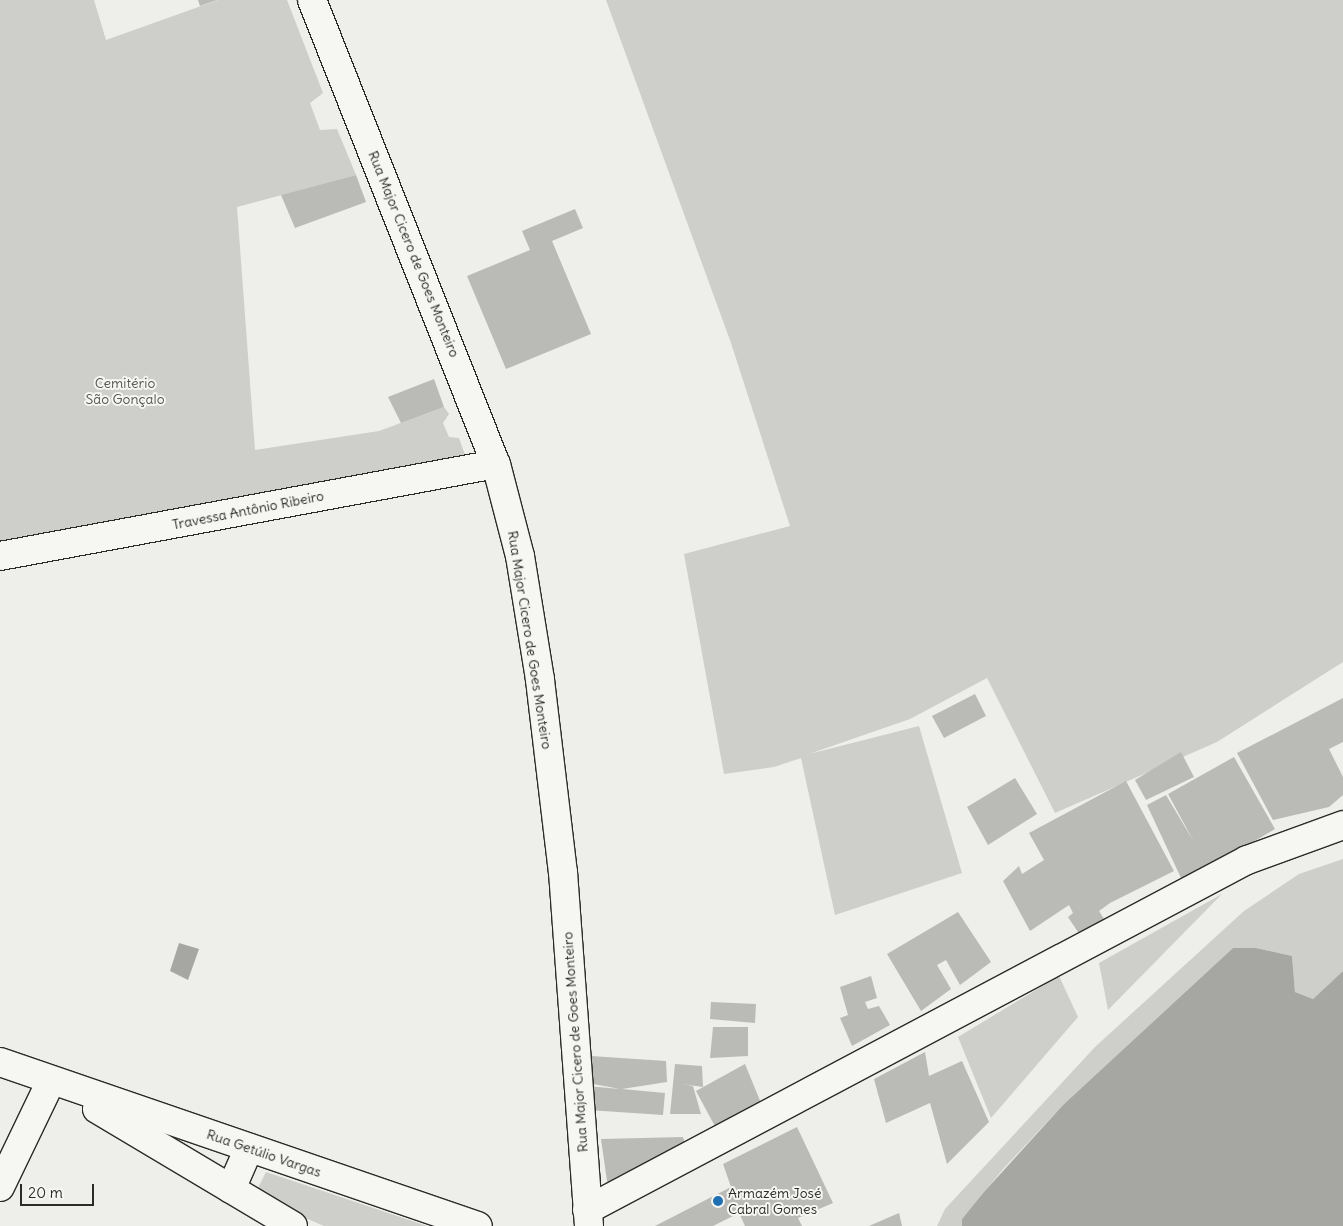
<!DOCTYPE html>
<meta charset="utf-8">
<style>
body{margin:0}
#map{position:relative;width:1343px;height:1226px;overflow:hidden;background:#eeeeea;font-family:Delius,sans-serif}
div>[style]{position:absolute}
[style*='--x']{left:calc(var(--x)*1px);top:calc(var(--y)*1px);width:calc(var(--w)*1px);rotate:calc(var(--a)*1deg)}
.green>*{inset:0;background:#cececa}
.water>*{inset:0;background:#a6a6a3}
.building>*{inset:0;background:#babab7}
.roads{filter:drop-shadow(1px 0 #2b2b2b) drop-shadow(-1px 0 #2b2b2b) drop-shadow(0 1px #2b2b2b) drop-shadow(0 -1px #2b2b2b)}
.minor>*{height:28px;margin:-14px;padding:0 14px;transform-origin:14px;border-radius:14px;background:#f6f6f2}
.dots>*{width:14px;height:14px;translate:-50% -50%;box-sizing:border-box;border:2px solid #f6f6f2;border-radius:50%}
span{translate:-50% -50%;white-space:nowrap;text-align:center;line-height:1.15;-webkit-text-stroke:4px #f6f6f2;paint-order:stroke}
.street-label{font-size:14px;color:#2b2b2b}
.park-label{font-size:14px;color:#545453}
.poi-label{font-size:14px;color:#2b2b2b}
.left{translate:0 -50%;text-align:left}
.scale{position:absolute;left:20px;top:1184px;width:74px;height:22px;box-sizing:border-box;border:2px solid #2b2b2b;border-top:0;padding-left:6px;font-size:15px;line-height:18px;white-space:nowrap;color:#2b2b2b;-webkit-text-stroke:4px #f6f6f2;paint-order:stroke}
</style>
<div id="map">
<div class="green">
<i style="clip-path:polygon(0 0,94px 0,106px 40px,218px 0,287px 0,323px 93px,310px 103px,320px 130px,337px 129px,356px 175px,237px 207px,255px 450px,379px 431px,444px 407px,449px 414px,443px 423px,449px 437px,459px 438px,465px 455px,0 541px)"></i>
<i style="clip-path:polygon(606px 0,1343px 0,1343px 662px,1217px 742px,1055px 813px,987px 678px,910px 719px,809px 754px,919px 726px,962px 873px,835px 915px,801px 758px,774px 767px,724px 774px,684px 554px,790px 526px,731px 343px)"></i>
<i style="clip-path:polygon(1343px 859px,1343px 971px,1313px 999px,1295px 992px,1292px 956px,1256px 948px,1233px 948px,1063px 1105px,1004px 1168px,962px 1219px,962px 1226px,937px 1226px,945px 1209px,1095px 1047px,1244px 911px,1299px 874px)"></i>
<i style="clip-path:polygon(1222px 894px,1108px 1010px,1099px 963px)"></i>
<i style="clip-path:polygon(1059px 976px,1078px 1017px,991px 1118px,958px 1037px)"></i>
<i style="clip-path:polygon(266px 1172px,427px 1226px,324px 1226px,254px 1196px)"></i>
</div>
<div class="water">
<i style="clip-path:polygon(179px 943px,199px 949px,188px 980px,170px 971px)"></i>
<i style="clip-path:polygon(1233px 948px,1256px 948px,1292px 956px,1295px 992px,1313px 999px,1343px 971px,1343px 1226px,962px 1226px,962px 1219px,984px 1192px,1063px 1105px)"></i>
</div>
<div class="building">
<i style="clip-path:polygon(198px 0,217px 0,200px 6px)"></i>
<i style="clip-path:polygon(356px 175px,366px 202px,295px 228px,281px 195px)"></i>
<i style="clip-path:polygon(575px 209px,583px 228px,552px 241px,591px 334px,506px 369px,467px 276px,530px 250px,522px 231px)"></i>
<i style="clip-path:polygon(434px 379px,444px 407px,401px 423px,388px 397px)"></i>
<i style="clip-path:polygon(975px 694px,986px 716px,944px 738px,932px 716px)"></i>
<i style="clip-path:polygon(1343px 698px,1343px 742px,1329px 749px,1343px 777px,1343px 795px,1329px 807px,1273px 820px,1237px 753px)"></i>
<i style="clip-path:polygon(1181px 752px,1194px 777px,1146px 800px,1135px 780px)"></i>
<i style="clip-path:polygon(1234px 757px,1275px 829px,1209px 868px,1181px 878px,1147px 805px,1166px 795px,1194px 842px,1168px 794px)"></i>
<i style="clip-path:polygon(1015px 778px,1037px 814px,988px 845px,967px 807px)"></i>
<i style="clip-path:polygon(1126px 781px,1174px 871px,1110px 903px,1099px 911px,1106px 922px,1080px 935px,1068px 917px,1073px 913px,1069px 905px,1030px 931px,1003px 881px,1019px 866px,1022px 874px,1044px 860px,1029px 833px)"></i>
<i style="clip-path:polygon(958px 912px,991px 962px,960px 985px,946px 960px,937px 965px,951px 989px,921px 1011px,887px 954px)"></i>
<i style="clip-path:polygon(871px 976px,877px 998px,865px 1002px,868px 1009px,879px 1006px,890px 1025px,852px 1046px,840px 1018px,848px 1015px,840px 987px)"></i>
<i style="clip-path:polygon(711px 1002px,756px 1004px,755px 1023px,710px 1019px)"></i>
<i style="clip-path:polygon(713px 1027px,748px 1027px,748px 1056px,710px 1058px)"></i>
<i style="clip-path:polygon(925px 1052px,929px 1076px,962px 1061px,989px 1122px,947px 1164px,930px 1103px,886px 1123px,874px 1079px)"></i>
<i style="clip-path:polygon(591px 1056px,666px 1061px,667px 1082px,622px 1089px,665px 1093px,663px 1115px,588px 1110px,587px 1086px,620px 1089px,588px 1083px)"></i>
<i style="clip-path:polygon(675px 1064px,702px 1066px,703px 1087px,683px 1084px,693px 1086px,701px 1114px,670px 1114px)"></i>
<i style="clip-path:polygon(745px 1064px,761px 1103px,717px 1130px,696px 1091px)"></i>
<i style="clip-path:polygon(797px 1127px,833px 1203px,798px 1218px,802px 1226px,745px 1226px,739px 1213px,713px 1226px,655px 1226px,731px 1187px,723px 1164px)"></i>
<i style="clip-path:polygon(683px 1137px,686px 1148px,608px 1188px,601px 1139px)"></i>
<i style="clip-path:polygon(899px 1213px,902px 1226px,869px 1226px)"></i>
</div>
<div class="roads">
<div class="minor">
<i style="--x:312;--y:0;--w:499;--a:68.4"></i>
<i style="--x:496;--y:464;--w:95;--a:75.4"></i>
<i style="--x:520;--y:556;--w:126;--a:80.8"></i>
<i style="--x:540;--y:680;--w:193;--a:83.2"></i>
<i style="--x:563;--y:872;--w:355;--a:85.8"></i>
<i style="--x:0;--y:556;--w:504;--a:-10.51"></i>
<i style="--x:0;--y:1062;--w:505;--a:18.94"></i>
<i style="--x:97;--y:1109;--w:228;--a:30.8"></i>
<i style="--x:0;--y:1187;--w:118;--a:-64.3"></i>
<i style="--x:231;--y:1189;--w:45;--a:-66.3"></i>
<i style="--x:587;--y:1210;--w:747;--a:-27.94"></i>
<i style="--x:1247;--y:860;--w:102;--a:-20"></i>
</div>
</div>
<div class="dots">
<i style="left:718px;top:1201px;background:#1f6fb2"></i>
</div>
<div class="street-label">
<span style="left:414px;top:254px;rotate:68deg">Rua Major Cicero de Goes Monteiro</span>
<span style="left:248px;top:510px;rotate:-11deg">Travessa Antônio Ribeiro</span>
<span style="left:530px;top:640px;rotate:81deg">Rua Major Cicero de Goes Monteiro</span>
<span style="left:575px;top:1042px;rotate:-94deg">Rua Major Cicero de Goes Monteiro</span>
<span style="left:264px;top:1153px;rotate:19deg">Rua Getúlio Vargas</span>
</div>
<div class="park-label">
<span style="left:125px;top:391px">Cemitério<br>São Gonçalo</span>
</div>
<div class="poi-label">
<span class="left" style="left:728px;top:1201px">Armazém José<br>Cabral Gomes</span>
</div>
<div class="scale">20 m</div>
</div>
